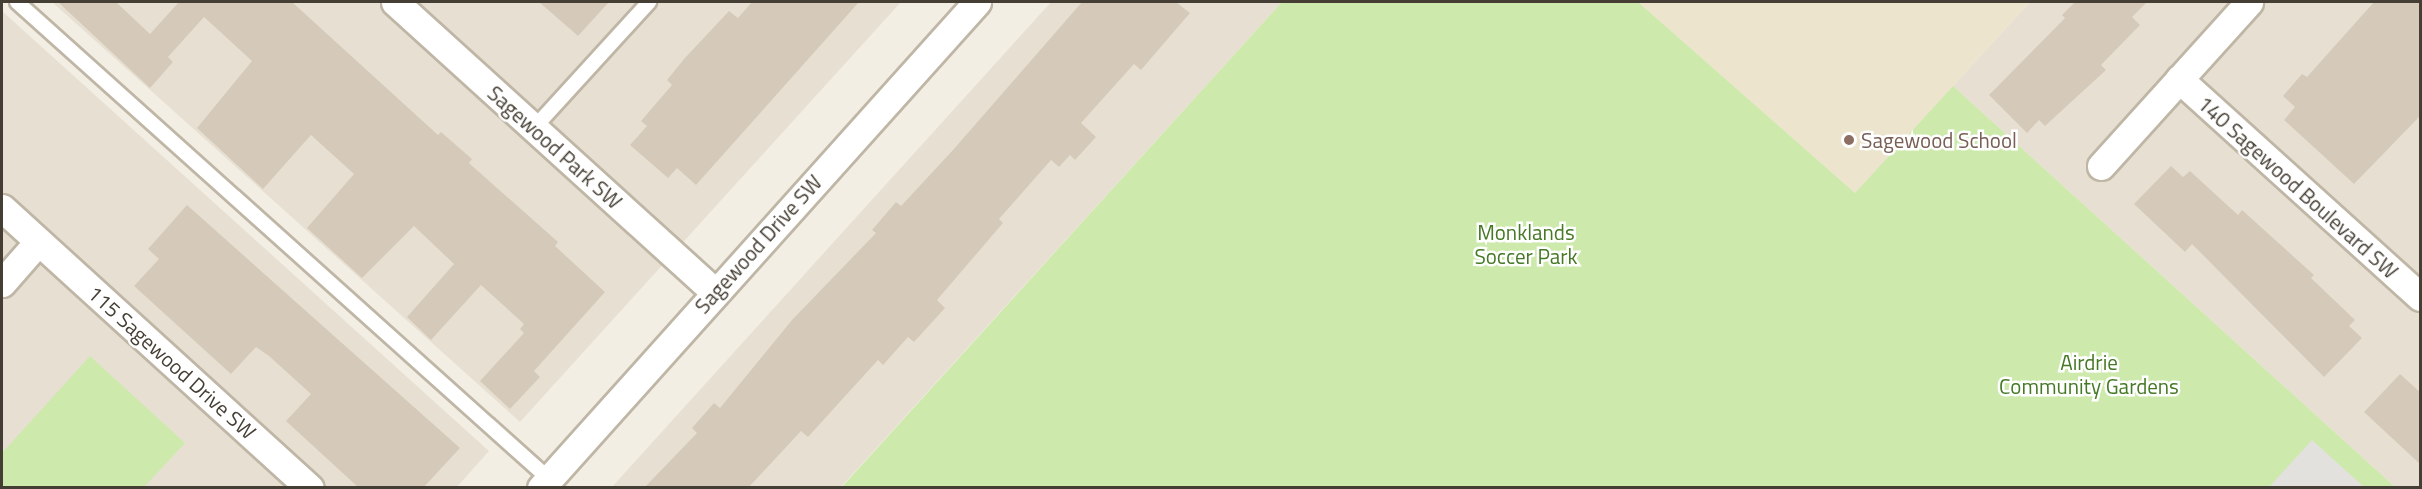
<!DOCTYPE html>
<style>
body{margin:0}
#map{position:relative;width:2422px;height:489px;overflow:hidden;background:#f3eee4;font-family:"Titillium Web",sans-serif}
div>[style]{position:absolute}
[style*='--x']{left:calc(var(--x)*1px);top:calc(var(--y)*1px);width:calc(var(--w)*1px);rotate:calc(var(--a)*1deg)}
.residential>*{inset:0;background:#e7e0d2}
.education>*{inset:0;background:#ede4cd}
.green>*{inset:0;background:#cde9ab}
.parking>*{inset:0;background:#e3e1dd}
.building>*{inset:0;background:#d5cab9}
.roads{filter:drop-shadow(2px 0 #bfb6a6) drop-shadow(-2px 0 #bfb6a6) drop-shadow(0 2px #bfb6a6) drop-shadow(0 -2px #bfb6a6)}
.lane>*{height:14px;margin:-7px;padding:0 7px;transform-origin:7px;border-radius:7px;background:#fff}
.street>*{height:27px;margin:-13.5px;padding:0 13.5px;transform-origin:13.5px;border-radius:13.5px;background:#fff}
.dots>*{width:16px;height:16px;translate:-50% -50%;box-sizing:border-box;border:3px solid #fff;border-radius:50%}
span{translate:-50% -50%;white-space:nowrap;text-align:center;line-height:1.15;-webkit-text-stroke:5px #fff;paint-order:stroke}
.education-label{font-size:21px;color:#785e54}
.left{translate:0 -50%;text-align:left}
.street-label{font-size:21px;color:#453e34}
.park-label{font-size:21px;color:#457925}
.frame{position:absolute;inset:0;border:3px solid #453e34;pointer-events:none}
</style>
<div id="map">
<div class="residential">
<i style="clip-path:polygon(52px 2px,901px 2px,520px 422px)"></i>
<i style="clip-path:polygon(1051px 2px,1282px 2px,841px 487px,611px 488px)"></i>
<i style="clip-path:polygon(2030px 2px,2420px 2px,2420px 487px,2395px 487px,1953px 86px)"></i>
<i style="clip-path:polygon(2px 11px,489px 451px,457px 487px,2px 487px)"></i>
</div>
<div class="education">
<i style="clip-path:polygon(1638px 2px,2030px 2px,1855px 193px)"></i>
</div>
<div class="green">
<i style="clip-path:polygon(1282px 2px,1638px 2px,1855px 193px,1953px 86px,2395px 487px,841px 488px)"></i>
<i style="clip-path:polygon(90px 356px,185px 443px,144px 487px,2px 487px,2px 453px)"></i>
</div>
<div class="parking">
<i style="clip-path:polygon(2312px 440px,2364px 487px,2269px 487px)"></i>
</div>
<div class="building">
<i style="clip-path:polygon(58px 2px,116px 2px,150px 34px,179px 2px,292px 2px,438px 135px,441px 132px,472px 159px,469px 163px,558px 242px,555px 246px,605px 292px,534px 371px,540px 377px,510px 409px,480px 381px,524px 333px,520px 329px,524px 324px,481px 285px,431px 340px,407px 317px,454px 264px,414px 226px,362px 278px,307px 228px,354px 174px,311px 135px,263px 189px,197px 128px,252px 61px,204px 17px,168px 57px,173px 62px,150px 88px)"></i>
<i style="clip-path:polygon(539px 2px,609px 2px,578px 36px)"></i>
<i style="clip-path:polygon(752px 2px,859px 2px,696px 185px,677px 168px,668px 178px,630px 145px,647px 126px,641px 121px,672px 85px,667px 80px,684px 59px,729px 11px,738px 18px)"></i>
<i style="clip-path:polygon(1082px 2px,1176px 2px,1190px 13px,1141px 70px,1134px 64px,1081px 123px,1096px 137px,1075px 160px,1070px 155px,1059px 167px,1051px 160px,999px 219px,1003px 223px,937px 300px,945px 308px,914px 342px,908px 337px,883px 365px,878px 360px,808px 437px,801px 431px,748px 488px,644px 488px,697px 433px,692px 428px,714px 403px,720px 408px,792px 320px,876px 233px,872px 230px,896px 202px,901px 206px,953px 150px)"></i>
<i style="clip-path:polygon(2075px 2px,2147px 2px,2132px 17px,2140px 25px,2101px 65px,2106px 70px,2045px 126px,2039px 120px,2027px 133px,1989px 95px,2065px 18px,2062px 15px)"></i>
<i style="clip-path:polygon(2374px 2px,2421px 2px,2421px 115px,2354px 184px,2284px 120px,2295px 107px,2283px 96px,2302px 74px,2307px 77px)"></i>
<i style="clip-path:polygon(2171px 166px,2183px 177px,2190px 171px,2238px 215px,2242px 210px,2314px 275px,2311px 278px,2355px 320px,2349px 326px,2362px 338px,2324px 377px,2192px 244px,2185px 252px,2134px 204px)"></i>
<i style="clip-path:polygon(187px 205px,460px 448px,423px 488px,359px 488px,286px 421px,311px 394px,269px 356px,256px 347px,231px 374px,134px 286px,159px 259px,148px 249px)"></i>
<i style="clip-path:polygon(2400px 374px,2421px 393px,2421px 465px,2364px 412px)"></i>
</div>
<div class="roads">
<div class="lane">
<i style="--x:17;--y:2;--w:715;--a:41.88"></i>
<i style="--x:534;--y:128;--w:171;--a:-47.6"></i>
</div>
<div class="street">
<i style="--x:395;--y:2;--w:432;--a:42.2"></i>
<i style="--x:2179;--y:79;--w:325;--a:42.1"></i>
<i style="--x:2101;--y:166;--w:221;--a:-47.9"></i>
<i style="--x:2;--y:208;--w:416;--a:42.3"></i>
<i style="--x:2;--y:283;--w:55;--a:-48.7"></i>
<i style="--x:541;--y:488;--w:653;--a:-48.1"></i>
</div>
</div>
<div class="dots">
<i style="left:1849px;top:140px;background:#8d6e63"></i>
</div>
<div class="education-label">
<span class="left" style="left:1861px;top:140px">Sagewood School</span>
</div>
<div class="street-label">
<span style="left:555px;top:147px;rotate:42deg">Sagewood Park SW</span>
<span style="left:2298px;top:187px;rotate:42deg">140 Sagewood Boulevard SW</span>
<span style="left:758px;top:244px;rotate:-48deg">Sagewood Drive SW</span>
<span style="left:172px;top:362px;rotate:42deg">115 Sagewood Drive SW</span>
</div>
<div class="park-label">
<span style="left:1526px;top:244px">Monklands<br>Soccer Park</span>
<span style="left:2089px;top:374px">Airdrie<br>Community Gardens</span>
</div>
<div class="frame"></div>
</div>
